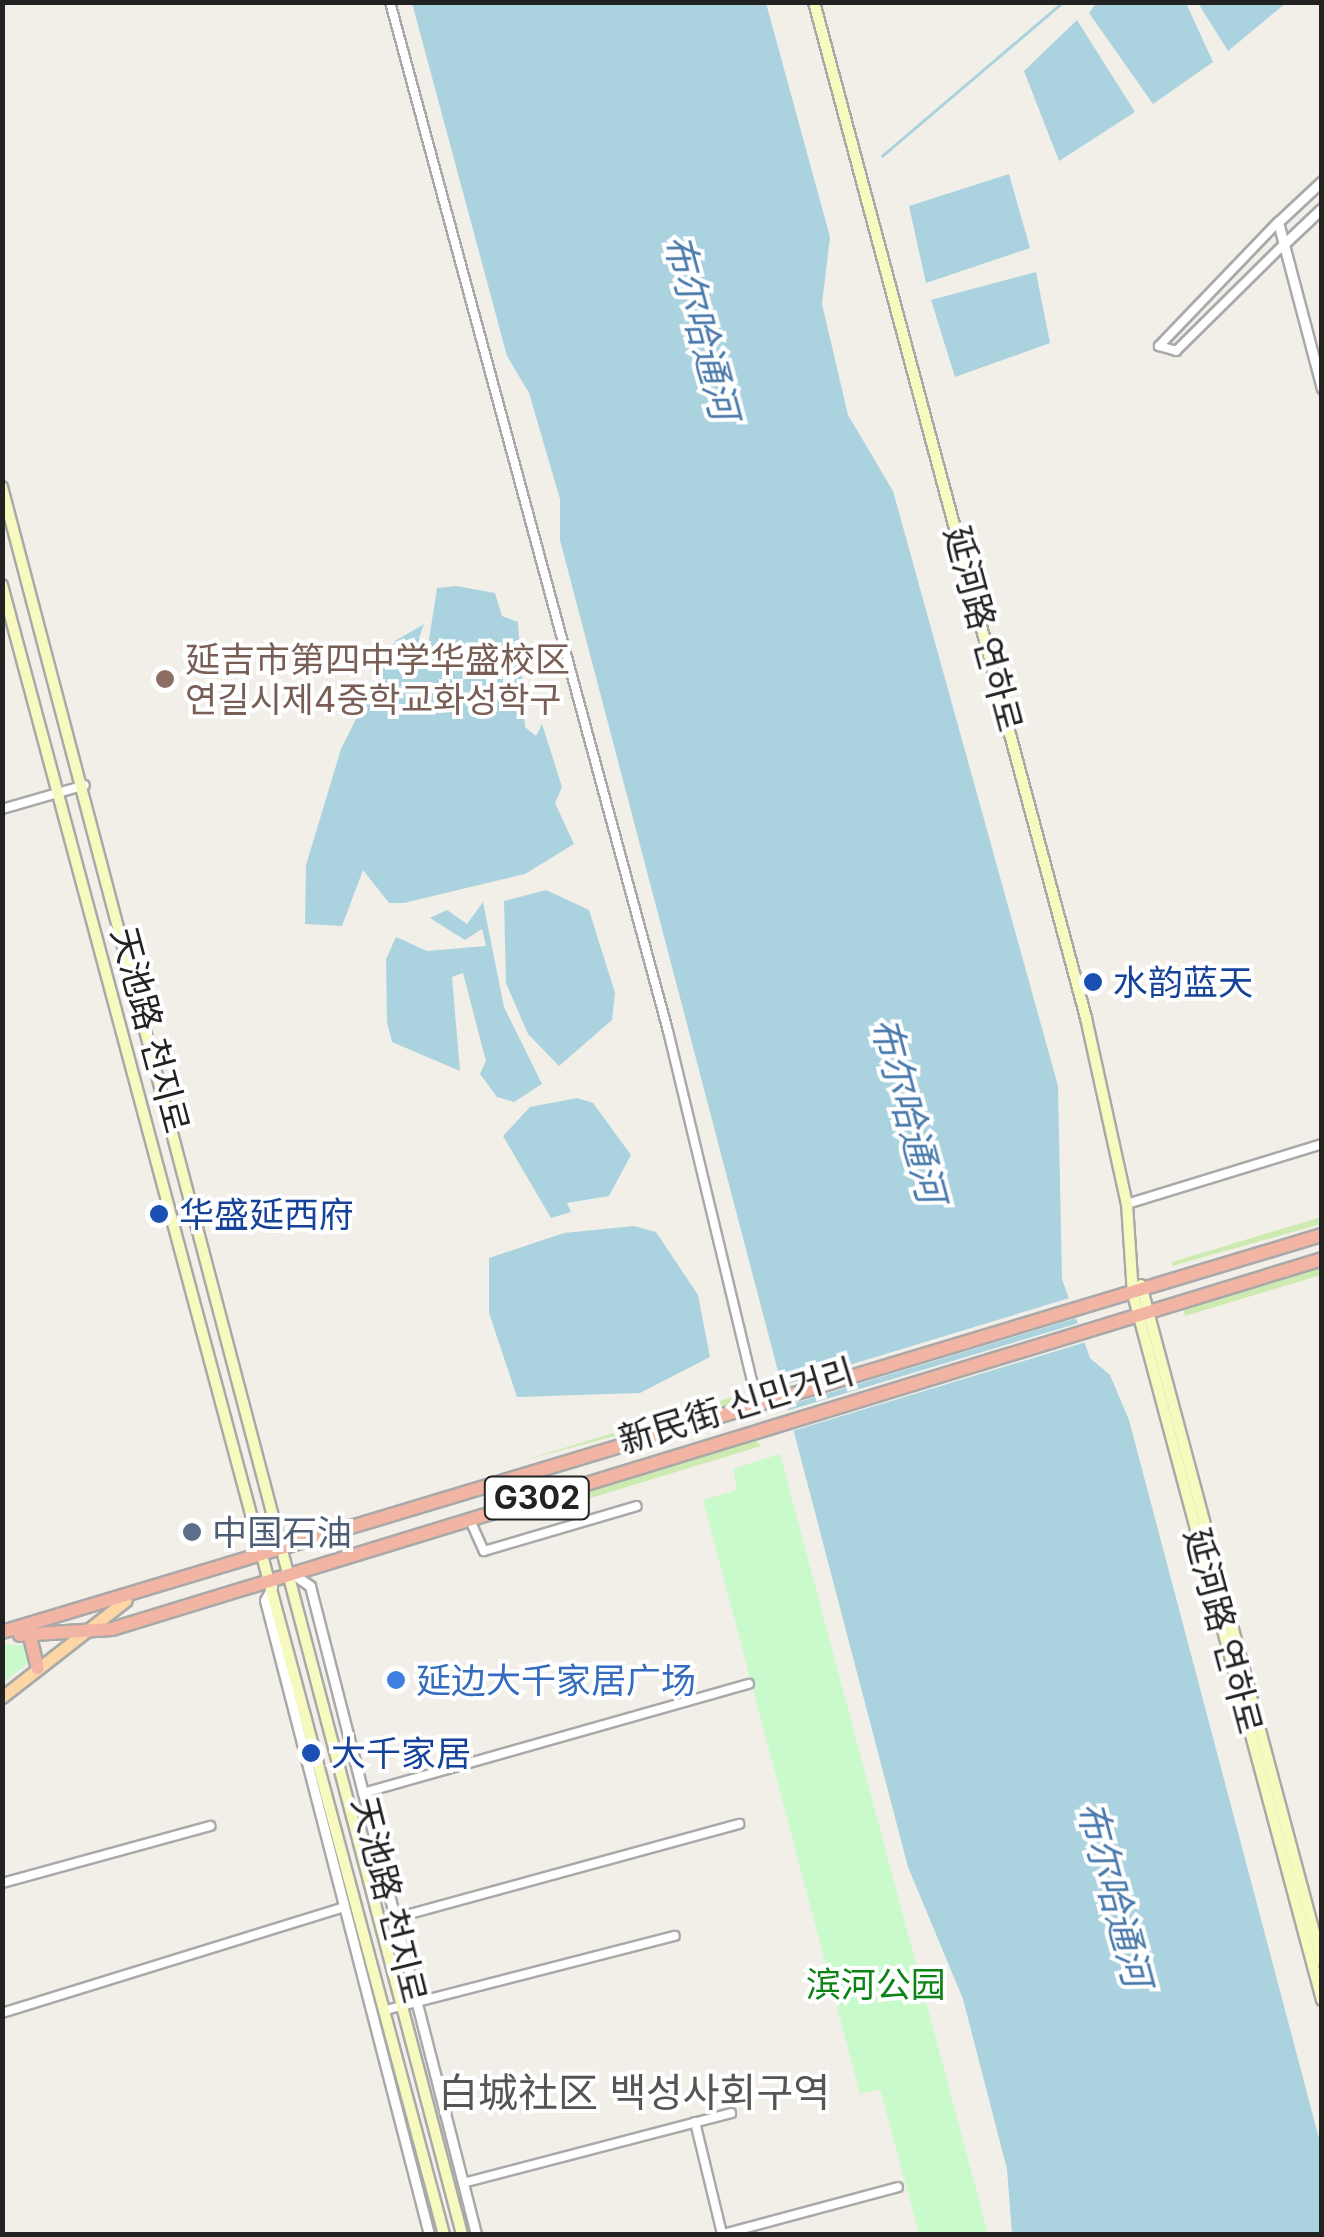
<!DOCTYPE html>
<meta charset="utf-8">
<style>
body{margin:0}
#map{position:relative;width:1324px;height:2237px;overflow:hidden;background:#f2efe9;font-family:Inter,"Noto Sans SC","Noto Sans KR",sans-serif}
div>[style]{position:absolute}
[style*='--x']{left:calc(var(--x)*1px);top:calc(var(--y)*1px);width:calc(var(--w)*1px);rotate:calc(var(--a)*1deg)}
.grass>*{inset:0;background:#cdebb0}
.park>*{inset:0;background:#c8facc}
.water>*{inset:0;background:#aad3df}
.pier>*{inset:0;background:#f2efe9}
.stream>*{height:2.5px;margin:-1.25px;padding:0 1.25px;transform-origin:1.25px;border-radius:1.25px;background:#aad3df}
.roads{filter:drop-shadow(2px 0 #a9a9a9) drop-shadow(-2px 0 #a9a9a9) drop-shadow(0 2px #a9a9a9) drop-shadow(0 -2px #a9a9a9)}
.minor>*{height:8px;margin:-4px;padding:0 4px;transform-origin:4px;border-radius:4px;background:#fff}
.tertiary>*{height:9px;margin:-4.5px;padding:0 4.5px;transform-origin:4.5px;border-radius:4.5px;background:#fff}
.secondary>*{height:10px;margin:-5px;padding:0 5px;transform-origin:5px;border-radius:5px;background:#f7fabf}
.primary>*{height:11px;margin:-5.5px;padding:0 5.5px;transform-origin:5.5px;border-radius:5.5px;background:#fcd6a4}
.trunk>*{height:12px;margin:-6px;padding:0 6px;transform-origin:6px;border-radius:6px;background:#f2b4a3}
.dots>*{width:28px;height:28px;translate:-50% -50%;box-sizing:border-box;border:5px solid #fff;border-radius:50%}
span{translate:-50% -50%;white-space:nowrap;text-align:center;line-height:1.15;-webkit-text-stroke:8px #fff;paint-order:stroke}
.shield-label span{padding:2px 8px;background:#fff;border:2px solid;border-radius:8px;-webkit-text-stroke-width:0}
.shield-label{font-size:32px;color:#222;font-weight:700}
.street-label{font-size:35px;color:#222}
.education-label{font-size:35px;color:#785e54}
.left{translate:0 -50%;text-align:left}
.transit-label{font-size:35px;color:#164399}
.service-label{font-size:35px;color:#4e5e75}
.shop-label{font-size:35px;color:#366cbe}
.park-label{font-size:35px;color:#0c8416}
.water-label{font-size:38px;color:#4a7aab;font-style:italic}
.quarter-label{font-size:40px;color:#555}
.frame{position:absolute;inset:0;border:5px solid #222;pointer-events:none}
</style>
<div id="map">
<div class="grass">
<i style="clip-path:polygon(1321px 1217px,1321px 1224px,1172px 1266px,1172px 1262px)"></i>
<i style="clip-path:polygon(1321px 1268px,1321px 1275px,1185px 1316px,1183px 1309px)"></i>
<i style="clip-path:polygon(743px 1394px,745px 1401px,518px 1462px)"></i>
<i style="clip-path:polygon(755px 1440px,761px 1446px,532px 1516px,561px 1500px)"></i>
</div>
<div class="park">
<i style="clip-path:polygon(780px 1454px,988px 2234px,919px 2234px,880px 2089px,860px 2094px,703px 1500px,737px 1490px,733px 1469px)"></i>
<i style="clip-path:polygon(3px 1644px,29px 1646px,31px 1661px,3px 1682px)"></i>
</div>
<div class="water">
<i style="clip-path:polygon(1097px 2px,1186px 3px,1213px 62px,1153px 104px,1089px 13px)"></i>
<i style="clip-path:polygon(412px 3px,766px 3px,830px 237px,822px 304px,848px 415px,893px 491px,1058px 1086px,1062px 1279px,1090px 1358px,1110px 1375px,1129px 1420px,1321px 2146px,1321px 2234px,1012px 2234px,1007px 2169px,963px 1999px,908px 1867px,560px 540px,560px 499px,529px 393px,507px 356px)"></i>
<i style="clip-path:polygon(1198px 3px,1198px 2px,1286px 3px,1228px 51px)"></i>
<i style="clip-path:polygon(1077px 20px,1135px 112px,1059px 161px,1024px 71px)"></i>
<i style="clip-path:polygon(1009px 174px,1030px 248px,926px 283px,909px 206px)"></i>
<i style="clip-path:polygon(1036px 272px,1050px 343px,955px 377px,931px 300px)"></i>
<i style="clip-path:polygon(456px 586px,495px 593px,502px 616px,518px 622px,525px 727px,536px 736px,542px 724px,562px 787px,555px 803px,574px 844px,525px 874px,404px 903px,389px 903px,363px 870px,342px 926px,305px 924px,306px 865px,341px 749px,395px 641px,424px 624px,419px 638px,428px 646px,437px 588px)"></i>
<i style="clip-path:polygon(546px 890px,589px 910px,615px 993px,612px 1020px,559px 1066px,528px 1034px,506px 983px,504px 901px)"></i>
<i style="clip-path:polygon(483px 902px,504px 1007px,542px 1084px,514px 1102px,497px 1097px,480px 1074px,486px 1061px,463px 973px,452px 977px,460px 1071px,392px 1042px,387px 1022px,386px 959px,396px 937px,427px 951px,486px 946px,482px 929px,465px 940px,430px 918px,447px 910px,467px 924px)"></i>
<i style="clip-path:polygon(577px 1098px,593px 1103px,631px 1155px,609px 1196px,567px 1203px,571px 1212px,551px 1218px,503px 1136px,530px 1107px)"></i>
<i style="clip-path:polygon(634px 1226px,656px 1232px,698px 1295px,710px 1357px,640px 1393px,517px 1397px,489px 1313px,489px 1258px,564px 1233px)"></i>
</div>
<div class="pier">
<i style="clip-path:polygon(1073px 1297px,1080px 1317px,782px 1407px,777px 1387px)"></i>
<i style="clip-path:polygon(1082px 1322px,1089px 1341px,789px 1432px,783px 1412px)"></i>
</div>
<div class="stream">
<i style="--x:882;--y:156;--w:238;--a:-40.4"></i>
</div>
<div class="roads">
<div class="minor">
<i style="--x:390;--y:2;--w:1066;--a:74.88"></i>
<i style="--x:668;--y:1031;--w:387;--a:76.5"></i>
<i style="--x:1278;--y:222;--w:172;--a:133.8"></i>
<i style="--x:1159;--y:346;--w:18;--a:16"></i>
<i style="--x:1176;--y:351;--w:152;--a:-44.7"></i>
<i style="--x:2;--y:809;--w:86;--a:-16.1"></i>
<i style="--x:1127;--y:1204;--w:204;--a:-17.1"></i>
<i style="--x:470;--y:1520;--w:34;--a:66"></i>
<i style="--x:484;--y:1551;--w:159;--a:-16.4"></i>
<i style="--x:363;--y:1793;--w:401;--a:-15.8"></i>
<i style="--x:2;--y:1883;--w:216;--a:-15.3"></i>
<i style="--x:395;--y:1918;--w:357;--a:-15.3"></i>
<i style="--x:386;--y:2010;--w:298;--a:-14.4"></i>
<i style="--x:2;--y:2013;--w:358;--a:-17.2"></i>
<i style="--x:695;--y:2122;--w:115;--a:76.4"></i>
<i style="--x:463;--y:2183;--w:277;--a:-14.6"></i>
<i style="--x:723;--y:2234;--w:181;--a:-15"></i>
</div>
<div class="tertiary">
<i style="--x:1322;--y:181;--w:60;--a:137"></i>
<i style="--x:1278;--y:222;--w:172;--a:75.2"></i>
<i style="--x:1284;--y:244;--w:52;--a:-43.5"></i>
<i style="--x:293;--y:1574;--w:21;--a:35"></i>
<i style="--x:310;--y:1586;--w:669;--a:75.63"></i>
<i style="--x:272;--y:1587;--w:15;--a:118"></i>
<i style="--x:265;--y:1600;--w:655;--a:75.5"></i>
</div>
<div class="secondary">
<i style="--x:814;--y:2;--w:1052;--a:75.01"></i>
<i style="--x:1086;--y:1018;--w:190;--a:77.6"></i>
<i style="--x:1127;--y:1204;--w:90;--a:86.2"></i>
<i style="--x:1133;--y:1294;--w:731;--a:75.01"></i>
<i style="--x:2;--y:487;--w:1807;--a:75.25"></i>
<i style="--x:2;--y:585;--w:1707;--a:75"></i>
<i style="--x:1141;--y:1285;--w:701;--a:75.03"></i>
</div>
<div class="primary">
<i style="--x:2;--y:1697;--w:157;--a:-38"></i>
</div>
<div class="trunk">
<i style="--x:2;--y:1632;--w:1378;--a:-16.74"></i>
<i style="--x:20;--y:1635;--w:92;--a:-3.7"></i>
<i style="--x:112;--y:1629;--w:1265;--a:-17"></i>
<i style="--x:30;--y:1637;--w:32;--a:76"></i>
</div>
</div>
<div class="dots">
<i style="left:165px;top:679px;background:#8d6e63"></i>
<i style="left:1093px;top:982px;background:#1a4fb4"></i>
<i style="left:159px;top:1214px;background:#1a4fb4"></i>
<i style="left:192px;top:1532px;background:#5c6f8a"></i>
<i style="left:396px;top:1680px;background:#3f7fe0"></i>
<i style="left:311px;top:1753px;background:#1a4fb4"></i>
</div>
<div class="shield-label">
<span style="left:537px;top:1498px">G302</span>
</div>
<div class="street-label">
<span style="left:984px;top:629px;rotate:75deg">延河路 연하로</span>
<span style="left:151px;top:1030px;rotate:75deg">天池路 천지로</span>
<span style="left:736px;top:1405px;rotate:-17deg">新民街 신민거리</span>
<span style="left:1224px;top:1631px;rotate:75deg">延河路 연하로</span>
<span style="left:390px;top:1900px;rotate:76deg">天池路 천지로</span>
</div>
<div class="education-label">
<span class="left" style="left:185px;top:679px">延吉市第四中学华盛校区<br>연길시제4중학교화성학구</span>
</div>
<div class="transit-label">
<span class="left" style="left:1113px;top:982px">水韵蓝天</span>
<span class="left" style="left:179px;top:1214px">华盛延西府</span>
<span class="left" style="left:331px;top:1753px">大千家居</span>
</div>
<div class="service-label">
<span class="left" style="left:212px;top:1532px">中国石油</span>
</div>
<div class="shop-label">
<span class="left" style="left:416px;top:1680px">延边大千家居广场</span>
</div>
<div class="park-label">
<span style="left:876px;top:1984px">滨河公园</span>
</div>
<div class="water-label">
<span style="left:701px;top:327px;rotate:75deg">布尔哈通河</span>
<span style="left:908px;top:1110px;rotate:75deg">布尔哈通河</span>
<span style="left:1114px;top:1894px;rotate:75deg">布尔哈通河</span>
</div>
<div class="quarter-label">
<span style="left:634px;top:2093px">白城社区 백성사회구역</span>
</div>
<div class="frame"></div>
</div>
